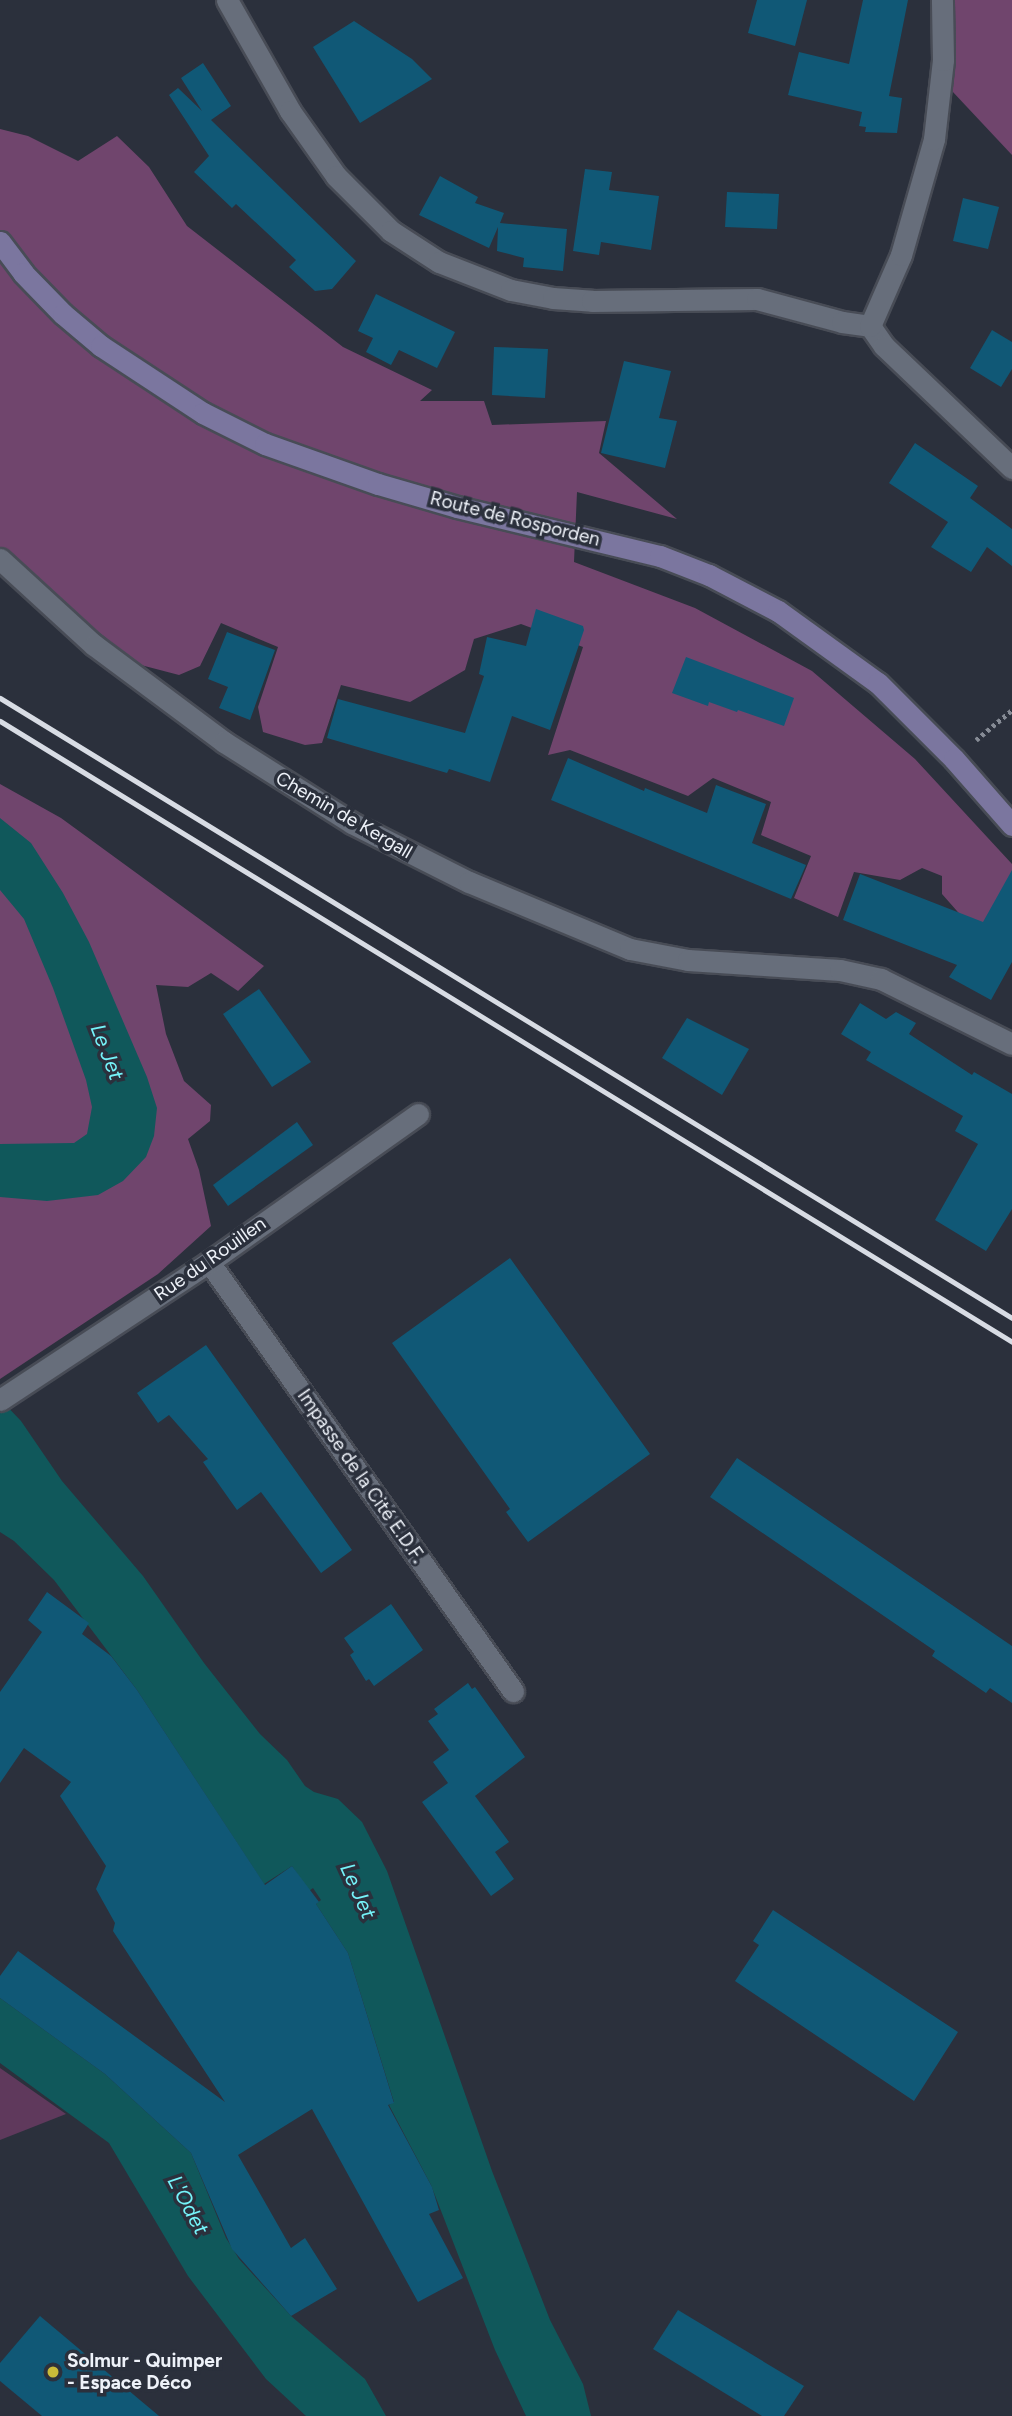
<!DOCTYPE html>
<meta charset="utf-8">
<style>
body{margin:0}
#map{position:relative;width:1012px;height:2416px;overflow:hidden;background:#2b303c;font-family:Figtree,sans-serif}
div>[style]{position:absolute}
[style*='--x']{left:calc(var(--x)*1px);top:calc(var(--y)*1px);width:calc(var(--w)*1px);rotate:calc(var(--a)*1deg)}
.green>*{inset:0;background:#5f395c}
.forest>*{inset:0;background:#70456d}
.water>*{inset:0;background:#10585b}
.building>*{inset:0;background:#105876}
.path>*{height:4.5px;margin-top:-2.25px;transform-origin:0;background:repeating-linear-gradient(90deg,#868b95 0 3.5px,transparent 0 7px)}
.roads{filter:drop-shadow(2px 0 #484c56) drop-shadow(-2px 0 #484c56) drop-shadow(0 2px #484c56) drop-shadow(0 -2px #484c56)}
.street>*{height:21px;margin:-10.5px;padding:0 10.5px;transform-origin:10.5px;border-radius:10.5px;background:#676e7b}
.secondary>*{height:21px;margin:-10.5px;padding:0 10.5px;transform-origin:10.5px;border-radius:10.5px;background:#7b769f}
.rail>*{height:5px;margin:-2.5px;padding:0 2.5px;transform-origin:2.5px;border-radius:2.5px;background:#d8dce4}
.dots>*{width:19px;height:19px;translate:-50% -50%;box-sizing:border-box;border:4px solid #2b303c;border-radius:50%}
span{translate:-50% -50%;white-space:nowrap;text-align:center;line-height:1.15;-webkit-text-stroke:7px #2b303c;paint-order:stroke}
.street-label{font-size:19px;color:#eef2f9}
.poi-label{font-size:19px;color:#eef2f9;font-weight:700}
.left{translate:0 -50%;text-align:left}
.water-label{font-size:21px;color:#75f3f9;font-style:italic}
</style>
<div id="map">
<div class="green">
<i style="clip-path:polygon(0 2068px,66px 2114px,0 2140px)"></i>
</div>
<div class="forest">
<i style="clip-path:polygon(953px 0,1012px 0,1012px 155px,952px 91px)"></i>
<i style="clip-path:polygon(0 129px,28px 136px,78px 161px,117px 136px,149px 167px,187px 226px,343px 347px,432px 390px,420px 401px,484px 401px,492px 425px,606px 421px,599px 453px,677px 519px,577px 492px,574px 562px,695px 608px,812px 671px,915px 759px,1012px 864px,1012px 935px,979px 936px,942px 894px,942px 876px,922px 868px,900px 880px,854px 872px,838px 917px,794px 898px,811px 856px,761px 835px,771px 802px,713px 778px,688px 796px,570px 750px,548px 755px,583px 647px,521px 624px,474px 639px,465px 670px,410px 702px,341px 685px,322px 743px,305px 745px,263px 732px,258px 707px,278px 647px,221px 623px,200px 666px,179px 675px,137px 664px,101px 634px,59px 624px,0 576px)"></i>
<i style="clip-path:polygon(0 784px,61px 818px,264px 966px,238px 991px,211px 973px,188px 987px,156px 985px,166px 1034px,184px 1081px,211px 1105px,210px 1121px,188px 1139px,199px 1170px,211px 1226px,158px 1274px,0 1379px)"></i>
</div>
<div class="water">
<i style="clip-path:polygon(0 818px,31px 843px,63px 893px,89px 942px,147px 1077px,157px 1108px,154px 1136px,146px 1157px,123px 1181px,98px 1195px,47px 1201px,0 1197px,0 1144px,74px 1143px,87px 1134px,92px 1107px,86px 1080px,53px 988px,24px 919px,0 890px)"></i>
<i style="clip-path:polygon(0 1399px,21px 1421px,62px 1481px,143px 1576px,204px 1663px,260px 1734px,287px 1760px,305px 1786px,314px 1792px,338px 1799px,362px 1822px,387px 1871px,492px 2171px,550px 2320px,583px 2384px,591px 2416px,526px 2416px,495px 2350px,431px 2185px,389px 2105px,394px 2102px,348px 1953px,316px 1904px,321px 1900px,313px 1888px,309px 1891px,292px 1866px,264px 1884px,137px 1690px,54px 1580px,14px 1541px,0 1532px)"></i>
<i style="clip-path:polygon(0 1998px,105px 2074px,191px 2153px,226px 2238px,239px 2259px,291px 2316px,365px 2379px,386px 2416px,306px 2416px,266px 2379px,188px 2276px,109px 2143px,0 2063px)"></i>
</div>
<div class="building">
<i style="clip-path:polygon(757px 0,807px 0,795px 46px,748px 33px)"></i>
<i style="clip-path:polygon(863px 0,908px 0,889px 96px,902px 98px,897px 133px,865px 132px,866px 127px,859px 126px,862px 112px,788px 95px,799px 52px,849px 64px)"></i>
<i style="clip-path:polygon(354px 21px,412px 59px,432px 79px,360px 123px,313px 47px)"></i>
<i style="clip-path:polygon(203px 63px,231px 106px,211px 120px,356px 261px,332px 289px,315px 291px,289px 267px,296px 260px,236px 204px,232px 208px,194px 172px,209px 156px,169px 95px,178px 88px,202px 111px,181px 78px)"></i>
<i style="clip-path:polygon(585px 169px,612px 172px,609px 190px,659px 196px,651px 250px,601px 242px,599px 255px,573px 251px)"></i>
<i style="clip-path:polygon(440px 176px,478px 197px,475px 203px,504px 213px,500px 223px,567px 229px,563px 271px,523px 267px,524px 258px,497px 251px,498px 227px,489px 248px,419px 215px)"></i>
<i style="clip-path:polygon(727px 192px,779px 194px,777px 229px,725px 227px)"></i>
<i style="clip-path:polygon(963px 198px,999px 207px,988px 249px,953px 241px)"></i>
<i style="clip-path:polygon(376px 294px,455px 332px,437px 368px,399px 350px,391px 365px,366px 352px,373px 338px,358px 331px)"></i>
<i style="clip-path:polygon(992px 330px,1012px 342px,1012px 369px,1001px 387px,970px 368px)"></i>
<i style="clip-path:polygon(494px 347px,548px 349px,545px 398px,492px 395px)"></i>
<i style="clip-path:polygon(624px 361px,671px 371px,659px 418px,677px 421px,665px 468px,601px 453px)"></i>
<i style="clip-path:polygon(915px 443px,978px 486px,970px 498px,1012px 529px,1012px 566px,987px 547px,971px 572px,931px 547px,948px 522px,889px 483px)"></i>
<i style="clip-path:polygon(536px 609px,583px 626px,584px 630px,550px 730px,512px 716px,490px 782px,449px 769px,447px 773px,327px 738px,338px 699px,465px 733px,484px 676px,479px 674px,487px 637px,526px 646px)"></i>
<i style="clip-path:polygon(227px 632px,275px 650px,250px 720px,219px 708px,228px 687px,208px 679px)"></i>
<i style="clip-path:polygon(686px 657px,794px 698px,784px 726px,738px 710px,737px 712px,709px 702px,708px 706px,672px 693px)"></i>
<i style="clip-path:polygon(568px 758px,644px 791px,645px 788px,707px 813px,716px 785px,766px 804px,752px 843px,806px 865px,791px 899px,551px 800px)"></i>
<i style="clip-path:polygon(1012px 870px,1012px 962px,991px 1000px,949px 977px,957px 965px,843px 920px,860px 874px,983px 922px)"></i>
<i style="clip-path:polygon(259px 989px,311px 1062px,272px 1087px,223px 1014px)"></i>
<i style="clip-path:polygon(860px 1003px,886px 1019px,896px 1012px,916px 1023px,909px 1034px,972px 1075px,974px 1072px,1012px 1094px,1012px 1209px,986px 1251px,935px 1220px,978px 1144px,955px 1131px,963px 1116px,866px 1060px,871px 1052px,841px 1034px)"></i>
<i style="clip-path:polygon(687px 1018px,749px 1049px,722px 1095px,662px 1058px)"></i>
<i style="clip-path:polygon(297px 1122px,313px 1145px,228px 1206px,213px 1185px)"></i>
<i style="clip-path:polygon(510px 1258px,650px 1454px,528px 1542px,506px 1512px,510px 1509px,392px 1343px)"></i>
<i style="clip-path:polygon(206px 1345px,352px 1550px,321px 1573px,261px 1492px,237px 1510px,203px 1462px,208px 1459px,169px 1415px,158px 1423px,137px 1393px)"></i>
<i style="clip-path:polygon(737px 1458px,1012px 1646px,1012px 1703px,990px 1688px,986px 1693px,932px 1656px,935px 1651px,710px 1497px)"></i>
<i style="clip-path:polygon(47px 1592px,89px 1623px,82px 1634px,111px 1656px,137px 1690px,265px 1885px,292px 1866px,319px 1902px,316px 1904px,348px 1953px,394px 2103px,388px 2105px,432px 2187px,439px 2210px,429px 2214px,463px 2278px,418px 2302px,312px 2109px,238px 2155px,291px 2248px,305px 2238px,337px 2289px,291px 2316px,232px 2249px,191px 2153px,105px 2074px,0 1998px,0 1976px,18px 1951px,225px 2102px,113px 1931px,115px 1923px,96px 1889px,106px 1866px,60px 1796px,71px 1782px,24px 1748px,0 1783px,0 1692px,42px 1632px,28px 1620px)"></i>
<i style="clip-path:polygon(391px 1604px,423px 1650px,374px 1686px,369px 1679px,366px 1681px,350px 1655px,354px 1652px,344px 1638px)"></i>
<i style="clip-path:polygon(468px 1683px,472px 1689px,475px 1687px,525px 1757px,475px 1796px,509px 1842px,495px 1852px,514px 1879px,491px 1896px,422px 1802px,448px 1783px,433px 1762px,449px 1750px,428px 1721px,438px 1714px,434px 1709px)"></i>
<i style="clip-path:polygon(773px 1910px,958px 2032px,914px 2101px,735px 1981px,759px 1945px,753px 1941px)"></i>
<i style="clip-path:polygon(678px 2310px,804px 2386px,784px 2416px,762px 2416px,653px 2349px)"></i>
<i style="clip-path:polygon(40px 2316px,159px 2416px,42px 2416px,0 2381px,0 2363px)"></i>
</div>
<div class="path">
<i style="--x:976;--y:740;--w:47;--a:-39.8"></i>
</div>
<div class="roads">
<div class="street">
<i style="--x:227;--y:0;--w:128;--a:60.4"></i>
<i style="--x:290;--y:111;--w:80;--a:54.7"></i>
<i style="--x:336;--y:176;--w:78;--a:45"></i>
<i style="--x:391;--y:231;--w:57;--a:32.9"></i>
<i style="--x:439;--y:262;--w:77;--a:21.3"></i>
<i style="--x:511;--y:290;--w:43;--a:10.8"></i>
<i style="--x:553;--y:298;--w:39;--a:4"></i>
<i style="--x:592;--y:301;--w:165;--a:-0.7"></i>
<i style="--x:757;--y:299;--w:88;--a:15.1"></i>
<i style="--x:842;--y:322;--w:28;--a:8"></i>
<i style="--x:870;--y:326;--w:24;--a:55"></i>
<i style="--x:884;--y:346;--w:177;--a:43.6"></i>
<i style="--x:870;--y:326;--w:77;--a:-66.4"></i>
<i style="--x:901;--y:255;--w:121;--a:-74.1"></i>
<i style="--x:934;--y:139;--w:80;--a:-83.5"></i>
<i style="--x:943;--y:60;--w:60;--a:-91"></i>
<i style="--x:0;--y:559;--w:127;--a:42.5"></i>
<i style="--x:94;--y:645;--w:162;--a:36.7"></i>
<i style="--x:224;--y:742;--w:151;--a:32.3"></i>
<i style="--x:352;--y:823;--w:131;--a:26.8"></i>
<i style="--x:469;--y:882;--w:174;--a:22.6"></i>
<i style="--x:630;--y:949;--w:59;--a:10.7"></i>
<i style="--x:688;--y:960;--w:152;--a:3.8"></i>
<i style="--x:840;--y:970;--w:42;--a:12.4"></i>
<i style="--x:881;--y:979;--w:146;--a:26.4"></i>
<i style="--x:209;--y:1262;--w:526;--a:54.68"></i>
<i style="--x:0;--y:1400;--w:250;--a:-33.4"></i>
<i style="--x:209;--y:1262;--w:256;--a:-35.3"></i>
</div>
<div class="secondary">
<i style="--x:0;--y:242;--w:39;--a:53"></i>
<i style="--x:23;--y:273;--w:57;--a:45.7"></i>
<i style="--x:63;--y:314;--w:50;--a:40.1"></i>
<i style="--x:101;--y:346;--w:122;--a:33.3"></i>
<i style="--x:203;--y:413;--w:69;--a:26.6"></i>
<i style="--x:265;--y:444;--w:120;--a:19.5"></i>
<i style="--x:378;--y:484;--w:82;--a:16.2"></i>
<i style="--x:457;--y:507;--w:209;--a:13.6"></i>
<i style="--x:660;--y:556;--w:53;--a:21.2"></i>
<i style="--x:709;--y:575;--w:78;--a:27.6"></i>
<i style="--x:778;--y:611;--w:123;--a:35.8"></i>
<i style="--x:878;--y:683;--w:107;--a:45"></i>
<i style="--x:954;--y:759;--w:88;--a:48.7"></i>
</div>
</div>
<div class="rail">
<i style="--x:0;--y:698;--w:1187;--a:31.49"></i>
<i style="--x:0;--y:721;--w:1187;--a:31.53"></i>
</div>
<div class="dots">
<i style="left:53px;top:2372px;background:#caba39"></i>
</div>
<div class="street-label">
<span style="left:515px;top:519px;rotate:14deg">Route de Rosporden</span>
<span style="left:344px;top:815px;rotate:30deg">Chemin de Kergall</span>
<span style="left:210px;top:1259px;rotate:-35deg">Rue du Rouillen</span>
<span style="left:361px;top:1476px;rotate:55deg">Impasse de la Cité E.D.F.</span>
</div>
<div class="poi-label">
<span class="left" style="left:67px;top:2372px">Solmur - Quimper<br>- Espace Déco</span>
</div>
<div class="water-label">
<span style="left:107px;top:1052px;rotate:69deg">Le Jet</span>
<span style="left:358px;top:1891px;rotate:66deg">Le Jet</span>
<span style="left:188px;top:2205px;rotate:62deg">L'Odet</span>
</div>
</div>
